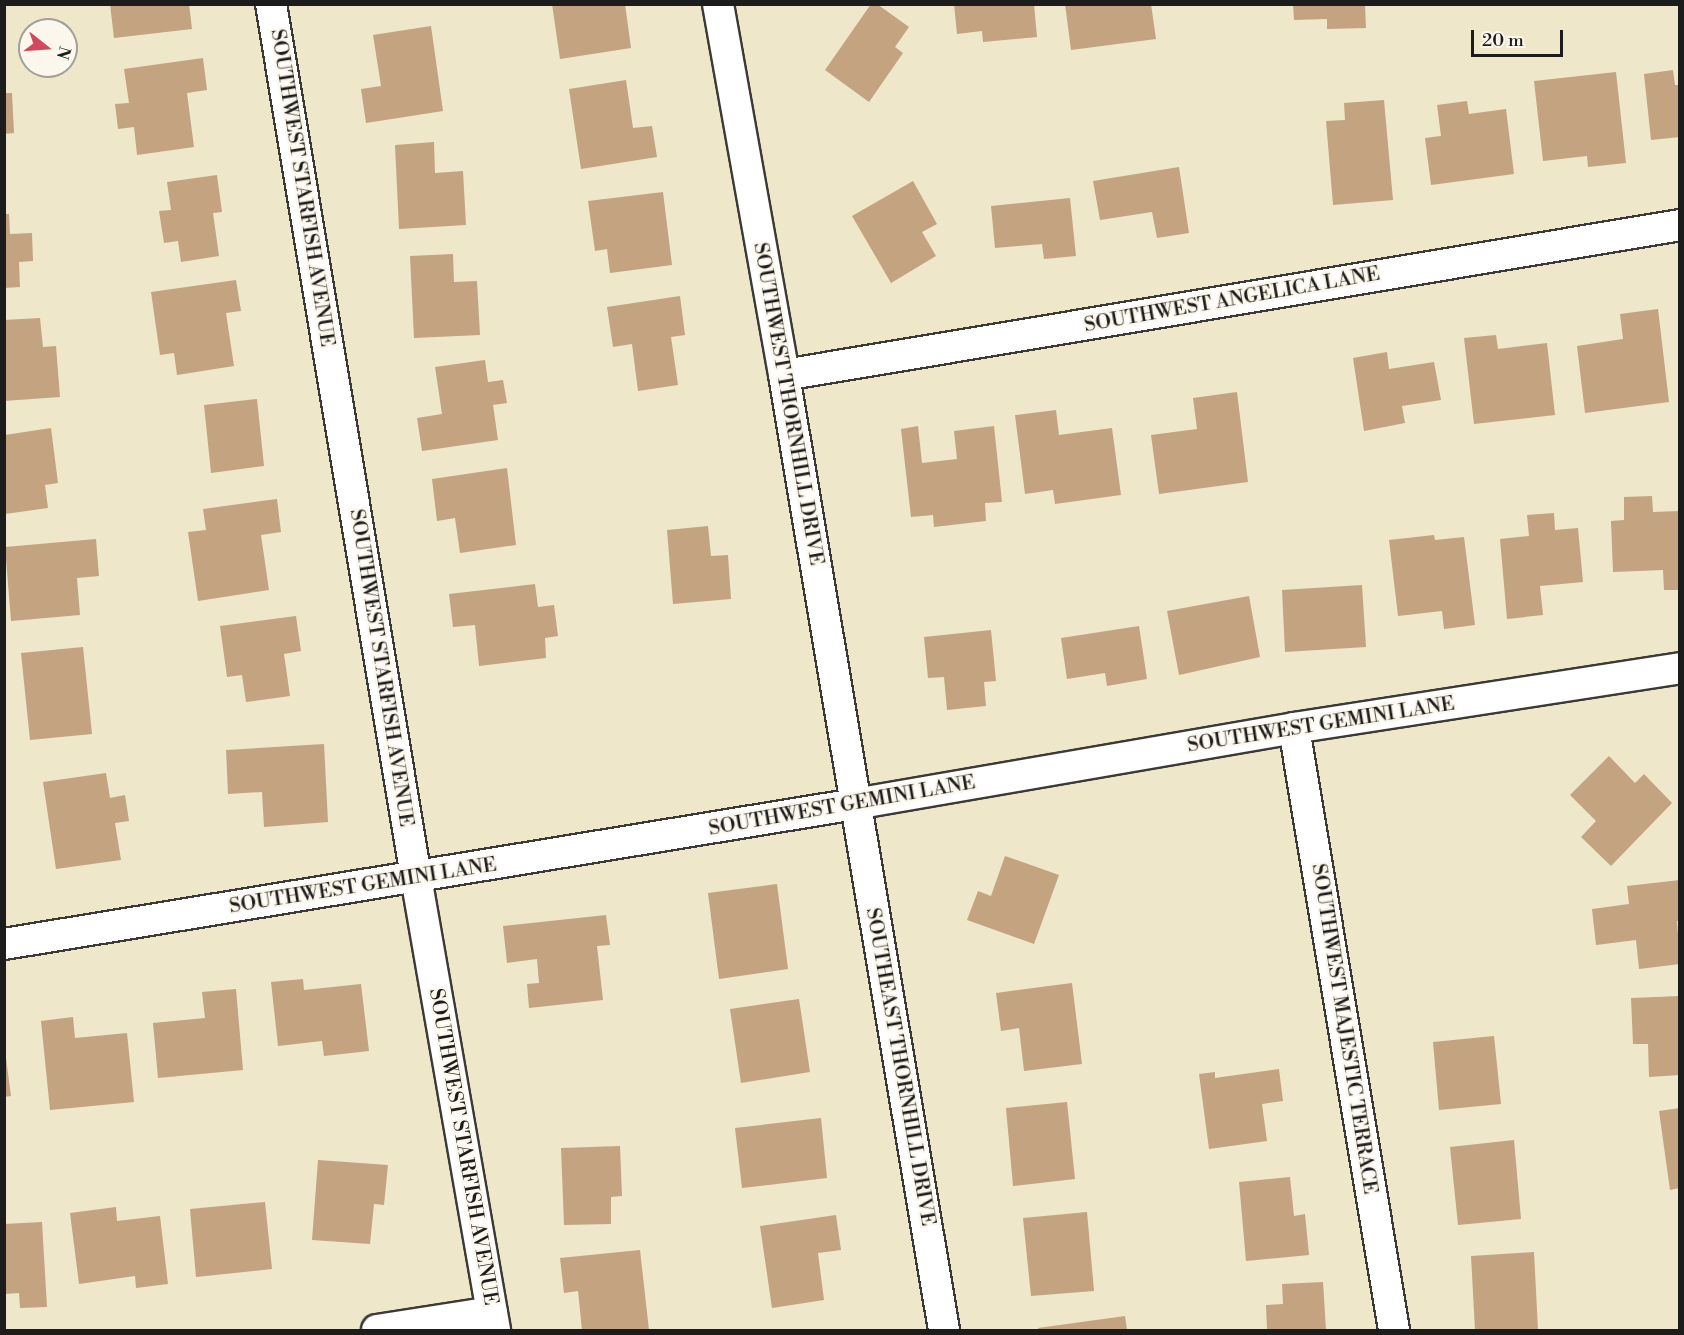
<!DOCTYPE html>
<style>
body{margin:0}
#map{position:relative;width:1684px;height:1335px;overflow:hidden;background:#eee7ca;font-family:"Libre Bodoni",serif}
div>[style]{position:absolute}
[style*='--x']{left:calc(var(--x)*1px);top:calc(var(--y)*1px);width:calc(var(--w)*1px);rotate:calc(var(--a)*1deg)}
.building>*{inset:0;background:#c3a380}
.roads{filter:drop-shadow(2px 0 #3c3a36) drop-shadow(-2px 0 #3c3a36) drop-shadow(0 2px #3c3a36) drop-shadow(0 -2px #3c3a36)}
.minor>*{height:30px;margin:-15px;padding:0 15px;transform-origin:15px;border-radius:15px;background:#fff}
span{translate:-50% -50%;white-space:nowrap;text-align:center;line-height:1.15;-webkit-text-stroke:4.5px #fbf7ec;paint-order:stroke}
.street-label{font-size:20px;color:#1c1c1c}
.frame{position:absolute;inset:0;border:6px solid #1c1c1c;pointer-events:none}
.north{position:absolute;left:18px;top:18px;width:60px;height:60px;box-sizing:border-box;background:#fbf7ec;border:2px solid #a29f99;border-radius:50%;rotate:107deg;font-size:16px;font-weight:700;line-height:24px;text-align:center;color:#1c1c1c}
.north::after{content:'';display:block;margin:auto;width:21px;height:27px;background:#d1495b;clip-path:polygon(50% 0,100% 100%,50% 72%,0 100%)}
.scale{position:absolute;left:1471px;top:30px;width:92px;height:27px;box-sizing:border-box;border:3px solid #1c1c1c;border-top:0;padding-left:8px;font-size:18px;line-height:21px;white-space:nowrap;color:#1c1c1c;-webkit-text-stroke:4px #fbf7ec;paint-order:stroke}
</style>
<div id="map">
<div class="building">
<i style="clip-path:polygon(110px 4px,189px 4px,192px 29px,114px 38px)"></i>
<i style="clip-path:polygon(552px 4px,625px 4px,631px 48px,560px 59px)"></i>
<i style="clip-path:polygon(871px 4px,877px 4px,909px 27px,895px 47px,903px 53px,869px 102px,825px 70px)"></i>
<i style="clip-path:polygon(954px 4px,1034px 4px,1037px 37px,983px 42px,982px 31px,957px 34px)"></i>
<i style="clip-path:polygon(1065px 4px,1151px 4px,1156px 39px,1071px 50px)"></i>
<i style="clip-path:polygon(1293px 4px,1365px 4px,1366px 28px,1327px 29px,1327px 19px,1294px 20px)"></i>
<i style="clip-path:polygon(431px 26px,443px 111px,366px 123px,361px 89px,381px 86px,373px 35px)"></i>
<i style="clip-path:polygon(203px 58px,207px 90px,187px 93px,194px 147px,137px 155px,134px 127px,118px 129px,115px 104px,129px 103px,124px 69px)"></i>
<i style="clip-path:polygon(1673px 70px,1675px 85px,1680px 85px,1680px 137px,1651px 140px,1644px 74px)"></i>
<i style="clip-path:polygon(1616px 72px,1626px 163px,1588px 167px,1587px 156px,1543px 161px,1534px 81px)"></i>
<i style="clip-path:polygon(626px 80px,633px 128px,652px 126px,657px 157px,581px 169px,569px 89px)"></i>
<i style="clip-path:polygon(4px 93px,12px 93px,14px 133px,4px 134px)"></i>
<i style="clip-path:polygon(1384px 100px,1393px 200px,1333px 205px,1326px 121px,1345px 120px,1344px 103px)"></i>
<i style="clip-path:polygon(1467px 101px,1469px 114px,1506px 109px,1514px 174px,1431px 185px,1425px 138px,1441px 136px,1437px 105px)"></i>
<i style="clip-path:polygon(434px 142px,435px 173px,463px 171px,466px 225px,399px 229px,395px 145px)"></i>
<i style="clip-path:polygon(1179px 167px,1189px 233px,1157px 238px,1152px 212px,1100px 220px,1093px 181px)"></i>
<i style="clip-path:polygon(217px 175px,222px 212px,213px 213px,219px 256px,181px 262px,178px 241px,164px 243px,159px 211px,171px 210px,167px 182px)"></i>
<i style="clip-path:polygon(913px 181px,937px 224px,922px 232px,936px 256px,891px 283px,852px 216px)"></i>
<i style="clip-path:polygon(663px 192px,672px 265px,610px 273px,607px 249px,595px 251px,588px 201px)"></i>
<i style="clip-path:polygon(1070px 198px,1076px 256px,1044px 259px,1042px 244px,995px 248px,991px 206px)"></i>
<i style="clip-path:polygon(4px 214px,9px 214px,10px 234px,32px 233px,33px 261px,19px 262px,20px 287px,4px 288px)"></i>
<i style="clip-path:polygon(453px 254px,454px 282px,477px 281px,480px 335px,414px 338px,410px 256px)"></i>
<i style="clip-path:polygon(236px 280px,241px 311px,226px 313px,234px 366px,177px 375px,174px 353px,160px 355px,151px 292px)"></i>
<i style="clip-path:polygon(680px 296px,685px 335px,671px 337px,678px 385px,638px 391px,632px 344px,613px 347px,607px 307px)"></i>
<i style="clip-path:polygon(1658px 309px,1669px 402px,1585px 413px,1577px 346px,1623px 339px,1620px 314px)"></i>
<i style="clip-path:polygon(40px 318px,43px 347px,56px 346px,60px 397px,4px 401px,4px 320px)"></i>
<i style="clip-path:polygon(1496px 335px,1498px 349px,1547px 343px,1555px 415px,1474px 424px,1464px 338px)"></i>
<i style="clip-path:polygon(1387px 352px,1389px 369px,1434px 362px,1441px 400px,1402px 406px,1405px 423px,1364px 431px,1353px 358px)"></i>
<i style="clip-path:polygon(485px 360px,488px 382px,503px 380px,507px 403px,493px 405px,498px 440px,422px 451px,417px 418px,442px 414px,435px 367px)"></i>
<i style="clip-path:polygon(1237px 392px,1248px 482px,1159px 494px,1151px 435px,1197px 429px,1193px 398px)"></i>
<i style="clip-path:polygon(257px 399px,264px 466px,211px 473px,204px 405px)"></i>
<i style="clip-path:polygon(1056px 410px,1059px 435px,1112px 428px,1121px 495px,1055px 504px,1053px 490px,1025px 494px,1015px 415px)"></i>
<i style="clip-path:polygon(918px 426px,922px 463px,957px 459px,954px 431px,994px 426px,1002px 502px,985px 503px,986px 521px,934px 527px,933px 515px,911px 517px,901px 429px)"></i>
<i style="clip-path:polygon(51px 428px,58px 483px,45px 485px,48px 508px,5px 514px,5px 435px)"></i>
<i style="clip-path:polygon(507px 468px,516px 545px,460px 553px,455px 518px,437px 521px,432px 479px)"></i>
<i style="clip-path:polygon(1652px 496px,1653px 512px,1680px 511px,1680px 590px,1664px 590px,1663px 570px,1613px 572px,1611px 521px,1624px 520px,1624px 497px)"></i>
<i style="clip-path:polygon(277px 499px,281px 532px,261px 535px,269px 590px,198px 601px,188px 532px,206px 530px,203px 509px)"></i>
<i style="clip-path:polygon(1554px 513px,1555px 530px,1578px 528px,1583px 582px,1540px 586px,1543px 615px,1507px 619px,1500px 539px,1529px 536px,1527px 515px)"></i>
<i style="clip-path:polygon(708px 526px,711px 556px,728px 555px,731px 599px,673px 604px,667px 530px)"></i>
<i style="clip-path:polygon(1434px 535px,1435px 540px,1464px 537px,1475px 625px,1444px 629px,1442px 611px,1398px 616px,1389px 540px)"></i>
<i style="clip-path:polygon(96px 539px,99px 576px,77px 578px,80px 615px,11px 621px,5px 547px)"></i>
<i style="clip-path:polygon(535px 584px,538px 607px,554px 605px,558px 636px,545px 638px,546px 658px,479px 666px,475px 625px,453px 627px,449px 594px)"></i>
<i style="clip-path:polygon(1362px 585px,1366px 647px,1285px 652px,1282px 590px)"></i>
<i style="clip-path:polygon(1249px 596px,1260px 657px,1179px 675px,1167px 611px)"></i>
<i style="clip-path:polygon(296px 616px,301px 651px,284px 654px,290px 696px,246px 702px,242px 675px,227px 677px,220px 626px)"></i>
<i style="clip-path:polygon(1139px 626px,1147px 679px,1107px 686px,1105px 673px,1067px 679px,1061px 638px)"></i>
<i style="clip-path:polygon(991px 630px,996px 681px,984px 682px,986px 706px,947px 710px,944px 677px,928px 678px,924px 637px)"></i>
<i style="clip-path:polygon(83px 647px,92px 734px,30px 740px,21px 653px)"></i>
<i style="clip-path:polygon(324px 744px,328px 822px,264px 827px,262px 792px,228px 794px,226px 750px)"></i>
<i style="clip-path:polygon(1609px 756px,1635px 783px,1644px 774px,1672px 803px,1611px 866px,1581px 837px,1596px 821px,1570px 795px)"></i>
<i style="clip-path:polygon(106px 773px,110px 798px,125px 795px,129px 821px,115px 823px,121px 860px,56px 869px,43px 782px)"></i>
<i style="clip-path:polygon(1005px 856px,1059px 875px,1034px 944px,967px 920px,978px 891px,991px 896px)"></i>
<i style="clip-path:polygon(1680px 880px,1680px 921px,1677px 921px,1680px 964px,1639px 969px,1636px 940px,1596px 945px,1592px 909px,1629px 904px,1627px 886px)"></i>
<i style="clip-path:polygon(777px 884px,788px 969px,719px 979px,708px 893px)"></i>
<i style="clip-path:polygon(606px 915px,610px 945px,597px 946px,603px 1000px,529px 1008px,527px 984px,539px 983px,537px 959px,507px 963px,503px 926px)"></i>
<i style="clip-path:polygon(303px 979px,304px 990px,361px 984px,369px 1051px,324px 1056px,322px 1041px,278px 1046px,271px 982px)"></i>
<i style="clip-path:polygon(1072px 983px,1082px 1064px,1024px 1071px,1019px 1028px,1001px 1031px,996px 993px)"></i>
<i style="clip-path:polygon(236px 989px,243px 1070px,158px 1078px,153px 1023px,205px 1018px,202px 992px)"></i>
<i style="clip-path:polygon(1680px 996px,1680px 1075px,1649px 1077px,1648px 1044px,1633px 1044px,1631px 998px)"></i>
<i style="clip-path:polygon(799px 999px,810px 1072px,741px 1083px,730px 1009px)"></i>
<i style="clip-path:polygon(73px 1017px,75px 1038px,127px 1033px,134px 1102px,50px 1110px,41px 1021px)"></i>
<i style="clip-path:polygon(1494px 1036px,1501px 1104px,1439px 1110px,1433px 1042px)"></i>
<i style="clip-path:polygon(4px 1043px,11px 1096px,4px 1097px)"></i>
<i style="clip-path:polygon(1279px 1069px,1283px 1101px,1262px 1104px,1267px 1141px,1209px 1149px,1199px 1074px,1215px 1072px,1215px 1078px)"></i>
<i style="clip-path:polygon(1067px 1102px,1075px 1179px,1013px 1186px,1006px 1108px)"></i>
<i style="clip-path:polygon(1680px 1108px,1680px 1188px,1670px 1190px,1659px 1111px)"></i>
<i style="clip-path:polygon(821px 1118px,827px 1178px,742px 1188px,735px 1128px)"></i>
<i style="clip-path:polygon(1514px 1140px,1521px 1219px,1458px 1225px,1450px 1147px)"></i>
<i style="clip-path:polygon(620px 1146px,622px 1196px,611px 1197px,611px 1224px,564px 1225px,561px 1148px)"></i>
<i style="clip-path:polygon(318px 1160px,388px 1165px,384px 1205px,374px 1204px,370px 1244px,312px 1240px)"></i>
<i style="clip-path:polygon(1290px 1177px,1294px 1216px,1305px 1214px,1309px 1255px,1246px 1261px,1239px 1182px)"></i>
<i style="clip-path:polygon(265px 1202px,272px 1269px,196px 1277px,190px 1209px)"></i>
<i style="clip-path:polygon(116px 1207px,117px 1221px,160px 1216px,168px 1284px,136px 1288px,135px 1276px,79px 1284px,70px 1213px)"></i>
<i style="clip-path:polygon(1087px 1212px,1094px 1291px,1031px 1296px,1023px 1218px)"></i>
<i style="clip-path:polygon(836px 1215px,841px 1250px,818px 1253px,824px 1300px,772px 1308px,760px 1226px)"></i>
<i style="clip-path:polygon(42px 1222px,47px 1307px,20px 1308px,19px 1293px,4px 1294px,4px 1224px)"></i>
<i style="clip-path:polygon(640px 1250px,649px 1330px,582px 1330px,578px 1291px,564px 1293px,560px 1258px)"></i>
<i style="clip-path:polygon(1534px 1252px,1538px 1330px,1475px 1330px,1471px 1256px)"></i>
<i style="clip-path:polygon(1323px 1282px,1326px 1330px,1267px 1330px,1266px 1305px,1283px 1304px,1282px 1284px)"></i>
<i style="clip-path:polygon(1125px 1316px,1127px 1330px,1038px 1330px,1038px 1328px)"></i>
</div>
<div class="roads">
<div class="minor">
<i style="--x:271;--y:4;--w:885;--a:80.57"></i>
<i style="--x:416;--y:877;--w:460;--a:80.1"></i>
<i style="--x:718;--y:4;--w:377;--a:79.9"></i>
<i style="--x:784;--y:375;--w:968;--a:80.49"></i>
<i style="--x:784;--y:375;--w:908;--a:-9.5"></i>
<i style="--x:1294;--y:728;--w:610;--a:80.57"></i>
<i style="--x:4;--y:944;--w:862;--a:-9.34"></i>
<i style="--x:855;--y:804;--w:446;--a:-9.8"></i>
<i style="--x:1294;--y:728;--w:391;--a:-8.8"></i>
<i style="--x:377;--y:1330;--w:116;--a:-8.9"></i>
</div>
</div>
<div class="street-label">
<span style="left:302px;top:188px;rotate:81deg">SOUTHWEST STARFISH AVENUE</span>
<span style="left:1232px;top:300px;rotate:-10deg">SOUTHWEST ANGELICA LANE</span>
<span style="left:788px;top:404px;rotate:80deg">SOUTHWEST THORNHILL DRIVE</span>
<span style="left:381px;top:668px;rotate:81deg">SOUTHWEST STARFISH AVENUE</span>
<span style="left:1321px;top:725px;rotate:-9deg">SOUTHWEST GEMINI LANE</span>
<span style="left:842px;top:806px;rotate:-10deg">SOUTHWEST GEMINI LANE</span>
<span style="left:363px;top:886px;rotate:-9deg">SOUTHWEST GEMINI LANE</span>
<span style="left:1344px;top:1029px;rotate:81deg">SOUTHWEST MAJESTIC TERRACE</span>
<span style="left:900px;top:1067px;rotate:80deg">SOUTHEAST THORNHILL DRIVE</span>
<span style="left:463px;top:1147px;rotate:80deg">SOUTHWEST STARFISH AVENUE</span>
</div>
<div class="frame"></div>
<div class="north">N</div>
<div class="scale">20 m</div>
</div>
